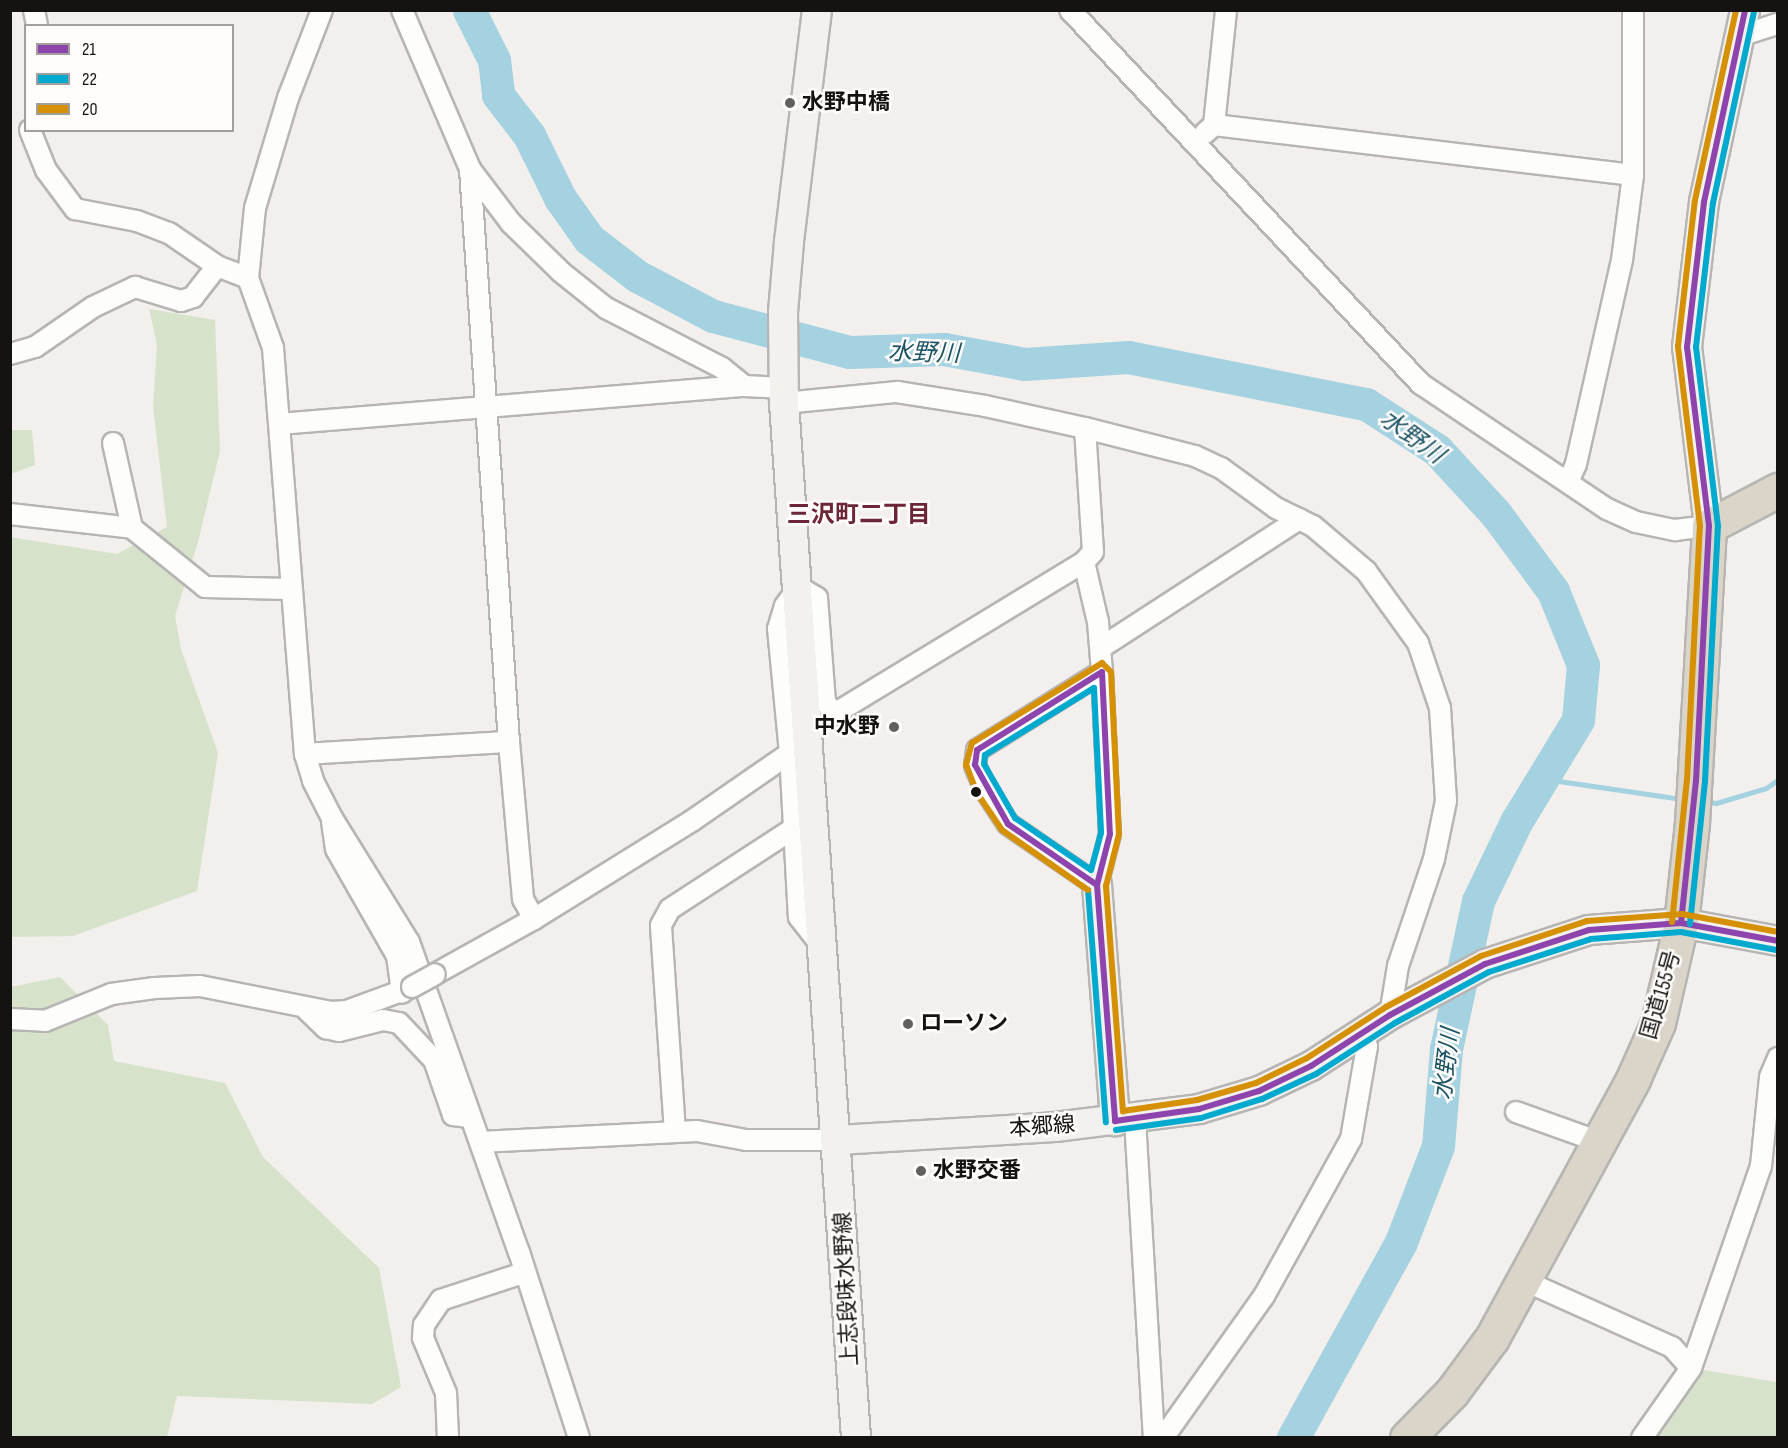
<!DOCTYPE html>
<meta charset="utf-8">
<style>
body{margin:0}
#map{position:relative;width:1788px;height:1448px;overflow:hidden;background:#f2efed;font-family:"Sofia Sans Condensed","Noto Sans JP",sans-serif}
div>[style]{position:absolute}
[style*='--x']{left:calc(var(--x)*1px);top:calc(var(--y)*1px);width:calc(var(--w)*1px);rotate:calc(var(--a)*1deg)}
.green>*{inset:0;background:#d6e3ca}
.stream>*{height:5px;margin:-2.5px;padding:0 2.5px;transform-origin:2.5px;border-radius:2.5px;background:#a4d2e0}
.river>*{height:33px;margin:-16.5px;padding:0 16.5px;transform-origin:16.5px;border-radius:16.5px;background:#a4d2e0}
.roads{filter:drop-shadow(2px 0 #b7b5b3) drop-shadow(-2px 0 #b7b5b3) drop-shadow(0 2px #b7b5b3) drop-shadow(0 -2px #b7b5b3)}
.street>*{height:20px;margin:-10px;padding:0 10px;transform-origin:10px;border-radius:10px;background:#fdfdfc}
.secondary>*{height:28px;margin:-14px;padding:0 14px;transform-origin:14px;border-radius:14px;background:#f2f1ed}
.highway>*{height:33px;margin:-16.5px;padding:0 16.5px;transform-origin:16.5px;border-radius:16.5px;background:#dad5c8}
.bridges{filter:drop-shadow(2px 0 #b7b5b3) drop-shadow(-2px 0 #b7b5b3) drop-shadow(0 2px #b7b5b3) drop-shadow(0 -2px #b7b5b3)}
.street-bridge>*{height:20px;margin:-10px;padding:0 10px;transform-origin:10px;border-radius:10px;background:#fdfdfc}
.bus-1>*{height:6px;margin:-3px;padding:0 3px;transform-origin:3px;border-radius:3px;background:#8e44ad}
.bus-2>*{height:6px;margin:-3px;padding:0 3px;transform-origin:3px;border-radius:3px;background:#00a9ce}
.bus-3>*{height:6px;margin:-3px;padding:0 3px;transform-origin:3px;border-radius:3px;background:#d59003}
.dots>*{width:16px;height:16px;translate:-50% -50%;box-sizing:border-box;border:3px solid #fffcfb;border-radius:50%}
span{translate:-50% -50%;white-space:nowrap;text-align:center;line-height:1.15;-webkit-text-stroke:5px #fffcfb;paint-order:stroke}
.poi-label{font-size:22px;color:#141312;font-weight:700}
.left{translate:0 -50%;text-align:left}
.right{translate:-100% -50%;text-align:right}
.street-label{font-size:22px;color:#141312}
.water-label{font-size:24px;color:#1b5464;font-style:italic}
.neighbourhood-label{font-size:24px;color:#6c2637;font-weight:700}
.frame{position:absolute;inset:0;border:12px solid #141312;pointer-events:none}
.legend{position:absolute;left:24px;top:24px;width:210px;height:108px;box-sizing:border-box;background:#fffcfb;border:2px solid #a19f9e;margin:0;padding:8px 10px;list-style:none;font-size:18px;color:#141312}
.legend li{display:flex;align-items:center;gap:12px;height:30px}
.legend b{width:30px;border:2px solid #a19f9e}
</style>
<div id="map">
<div class="green">
<i style="clip-path:polygon(149px 309px,215px 320px,220px 451px,198px 542px,175px 616px,181px 649px,218px 753px,197px 891px,73px 936px,11px 937px,10px 537px,117px 554px,167px 527px,153px 406px,157px 345px)"></i>
<i style="clip-path:polygon(10px 430px,32px 430px,35px 465px,11px 474px)"></i>
<i style="clip-path:polygon(60px 977px,108px 1025px,114px 1061px,225px 1083px,263px 1157px,379px 1268px,401px 1387px,372px 1404px,177px 1396px,167px 1437px,11px 1437px,10px 987px)"></i>
<i style="clip-path:polygon(1691px 1368px,1777px 1382px,1777px 1437px,1642px 1438px)"></i>
</div>
<div class="stream">
<i style="--x:1545;--y:779;--w:138;--a:8.3"></i>
<i style="--x:1703;--y:801;--w:13;--a:9"></i>
<i style="--x:1716;--y:803;--w:52;--a:-16.7"></i>
<i style="--x:1766;--y:788;--w:14;--a:-34"></i>
</div>
<div class="river">
<i style="--x:469;--y:10;--w:56;--a:63.4"></i>
<i style="--x:494;--y:60;--w:35;--a:83"></i>
<i style="--x:498;--y:95;--w:51;--a:52.2"></i>
<i style="--x:529;--y:135;--w:70;--a:63.8"></i>
<i style="--x:560;--y:198;--w:50;--a:54.7"></i>
<i style="--x:589;--y:239;--w:61;--a:37.6"></i>
<i style="--x:637;--y:276;--w:86;--a:27.8"></i>
<i style="--x:713;--y:316;--w:141;--a:14.8"></i>
<i style="--x:849;--y:352;--w:95;--a:-1.8"></i>
<i style="--x:944;--y:349;--w:82;--a:10.5"></i>
<i style="--x:1025;--y:364;--w:103;--a:-3.9"></i>
<i style="--x:1128;--y:357;--w:243;--a:11.2"></i>
<i style="--x:1366;--y:404;--w:85;--a:32.9"></i>
<i style="--x:1437;--y:450;--w:87;--a:47.3"></i>
<i style="--x:1496;--y:514;--w:96;--a:53.5"></i>
<i style="--x:1553;--y:591;--w:80;--a:67.9"></i>
<i style="--x:1583;--y:665;--w:55;--a:95.2"></i>
<i style="--x:1578;--y:720;--w:119;--a:121.3"></i>
<i style="--x:1516;--y:822;--w:88;--a:115.7"></i>
<i style="--x:1478;--y:901;--w:151;--a:102.2"></i>
<i style="--x:1446;--y:1049;--w:97;--a:94.7"></i>
<i style="--x:1438;--y:1146;--w:103;--a:111.1"></i>
<i style="--x:1401;--y:1242;--w:224;--a:118.9"></i>
</div>
<div class="roads">
<div class="street">
<i style="--x:34;--y:10;--w:16;--a:79"></i>
<i style="--x:322;--y:10;--w:94;--a:111.1"></i>
<i style="--x:288;--y:98;--w:115;--a:106.7"></i>
<i style="--x:255;--y:208;--w:70;--a:95.7"></i>
<i style="--x:248;--y:278;--w:74;--a:70.3"></i>
<i style="--x:273;--y:348;--w:407;--a:85.5"></i>
<i style="--x:305;--y:754;--w:28;--a:73"></i>
<i style="--x:313;--y:781;--w:42;--a:62.8"></i>
<i style="--x:332;--y:818;--w:146;--a:58.2"></i>
<i style="--x:409;--y:942;--w:329;--a:70.5"></i>
<i style="--x:519;--y:1252;--w:195;--a:72.1"></i>
<i style="--x:402;--y:10;--w:173;--a:66.8"></i>
<i style="--x:470;--y:169;--w:68;--a:52.8"></i>
<i style="--x:511;--y:223;--w:70;--a:44.4"></i>
<i style="--x:561;--y:272;--w:58;--a:38.7"></i>
<i style="--x:606;--y:308;--w:131;--a:27.3"></i>
<i style="--x:722;--y:368;--w:28;--a:39"></i>
<i style="--x:1070;--y:10;--w:513;--a:46.82"></i>
<i style="--x:1421;--y:384;--w:224;--a:33.9"></i>
<i style="--x:1607;--y:509;--w:32;--a:24"></i>
<i style="--x:1636;--y:522;--w:40;--a:12"></i>
<i style="--x:1675;--y:530;--w:34;--a:-7"></i>
<i style="--x:1740;--y:36;--w:40;--a:-18"></i>
<i style="--x:1214;--y:125;--w:422;--a:6.8"></i>
<i style="--x:30;--y:130;--w:43;--a:68.2"></i>
<i style="--x:46;--y:170;--w:49;--a:53.4"></i>
<i style="--x:75;--y:209;--w:63;--a:11"></i>
<i style="--x:137;--y:221;--w:34;--a:21"></i>
<i style="--x:169;--y:233;--w:58;--a:34.5"></i>
<i style="--x:217;--y:266;--w:33;--a:21"></i>
<i style="--x:1205;--y:133;--w:12;--a:-42"></i>
<i style="--x:1214;--y:125;--w:116;--a:-84"></i>
<i style="--x:470;--y:169;--w:574;--a:86.11"></i>
<i style="--x:10;--y:354;--w:26;--a:-16"></i>
<i style="--x:35;--y:347;--w:70;--a:-34.6"></i>
<i style="--x:93;--y:307;--w:47;--a:-25.5"></i>
<i style="--x:135;--y:287;--w:48;--a:16.9"></i>
<i style="--x:181;--y:301;--w:13;--a:-18"></i>
<i style="--x:193;--y:297;--w:39;--a:-52"></i>
<i style="--x:784;--y:403;--w:114;--a:-5.6"></i>
<i style="--x:897;--y:392;--w:89;--a:9"></i>
<i style="--x:985;--y:406;--w:102;--a:12.4"></i>
<i style="--x:1085;--y:428;--w:124;--a:86.3"></i>
<i style="--x:1093;--y:552;--w:13;--a:132"></i>
<i style="--x:1084;--y:562;--w:62;--a:76.9"></i>
<i style="--x:1098;--y:622;--w:50;--a:85.4"></i>
<i style="--x:279;--y:424;--w:467;--a:-4.7"></i>
<i style="--x:744;--y:386;--w:40;--a:2.9"></i>
<i style="--x:1085;--y:428;--w:114;--a:14.3"></i>
<i style="--x:1195;--y:456;--w:29;--a:25"></i>
<i style="--x:1221;--y:468;--w:68;--a:36"></i>
<i style="--x:1276;--y:508;--w:41;--a:25.9"></i>
<i style="--x:1313;--y:526;--w:70;--a:40.3"></i>
<i style="--x:1366;--y:571;--w:89;--a:54.2"></i>
<i style="--x:1418;--y:643;--w:69;--a:71.3"></i>
<i style="--x:1440;--y:708;--w:93;--a:86.3"></i>
<i style="--x:1446;--y:801;--w:59;--a:101.7"></i>
<i style="--x:1434;--y:859;--w:113;--a:108.6"></i>
<i style="--x:1398;--y:966;--w:50;--a:99.3"></i>
<i style="--x:113;--y:443;--w:87;--a:77.4"></i>
<i style="--x:1568;--y:482;--w:20;--a:-66"></i>
<i style="--x:1576;--y:464;--w:209;--a:-77.3"></i>
<i style="--x:1622;--y:260;--w:86;--a:-82.6"></i>
<i style="--x:1633;--y:175;--w:165;--a:-90"></i>
<i style="--x:10;--y:514;--w:123;--a:6.5"></i>
<i style="--x:132;--y:528;--w:94;--a:38.9"></i>
<i style="--x:205;--y:587;--w:84;--a:1.4"></i>
<i style="--x:1102;--y:647;--w:235;--a:-33"></i>
<i style="--x:1102;--y:672;--w:162;--a:87.2"></i>
<i style="--x:1110;--y:834;--w:53;--a:104.3"></i>
<i style="--x:1097;--y:885;--w:108;--a:-145.6"></i>
<i style="--x:1008;--y:824;--w:42;--a:-123.3"></i>
<i style="--x:985;--y:789;--w:26;--a:-113"></i>
<i style="--x:975;--y:765;--w:15;--a:-82"></i>
<i style="--x:977;--y:750;--w:147;--a:-32"></i>
<i style="--x:790;--y:753;--w:164;--a:86.9"></i>
<i style="--x:799;--y:917;--w:37;--a:52"></i>
<i style="--x:305;--y:754;--w:204;--a:-3.4"></i>
<i style="--x:509;--y:742;--w:158;--a:84.9"></i>
<i style="--x:523;--y:899;--w:23;--a:61"></i>
<i style="--x:332;--y:821;--w:28;--a:82"></i>
<i style="--x:336;--y:849;--w:123;--a:60.3"></i>
<i style="--x:397;--y:956;--w:37;--a:82"></i>
<i style="--x:435;--y:974;--w:113;--a:-29.1"></i>
<i style="--x:534;--y:919;--w:187;--a:-31.9"></i>
<i style="--x:693;--y:820;--w:118;--a:-34.6"></i>
<i style="--x:790;--y:753;--w:125;--a:-95.5"></i>
<i style="--x:778;--y:629;--w:24;--a:-73"></i>
<i style="--x:785;--y:606;--w:24;--a:-54"></i>
<i style="--x:799;--y:587;--w:21;--a:31"></i>
<i style="--x:817;--y:598;--w:104;--a:85.6"></i>
<i style="--x:825;--y:702;--w:15;--a:53"></i>
<i style="--x:834;--y:714;--w:293;--a:-31.3"></i>
<i style="--x:306;--y:1009;--w:28;--a:44"></i>
<i style="--x:326;--y:1028;--w:13;--a:13"></i>
<i style="--x:339;--y:1031;--w:45;--a:-14"></i>
<i style="--x:383;--y:1020;--w:16;--a:11"></i>
<i style="--x:399;--y:1023;--w:51;--a:46.6"></i>
<i style="--x:434;--y:1060;--w:58;--a:70.9"></i>
<i style="--x:453;--y:1115;--w:16;--a:7"></i>
<i style="--x:10;--y:1019;--w:35;--a:3"></i>
<i style="--x:45;--y:1021;--w:71;--a:-22.2"></i>
<i style="--x:111;--y:994;--w:44;--a:-7.8"></i>
<i style="--x:155;--y:988;--w:45;--a:-2.5"></i>
<i style="--x:200;--y:986;--w:134;--a:11.2"></i>
<i style="--x:331;--y:1012;--w:16;--a:-4"></i>
<i style="--x:347;--y:1011;--w:69;--a:-20.3"></i>
<i style="--x:1516;--y:1112;--w:86;--a:19.7"></i>
<i style="--x:1135;--y:1119;--w:320;--a:86.6"></i>
<i style="--x:675;--y:1132;--w:207;--a:-93.9"></i>
<i style="--x:661;--y:925;--w:18;--a:-61"></i>
<i style="--x:670;--y:909;--w:150;--a:-33.1"></i>
<i style="--x:480;--y:1142;--w:217;--a:-2.9"></i>
<i style="--x:697;--y:1131;--w:50;--a:10.4"></i>
<i style="--x:746;--y:1140;--w:92;--a:0"></i>
<i style="--x:1525;--y:1281;--w:161;--a:24.2"></i>
<i style="--x:1672;--y:1347;--w:28;--a:48"></i>
<i style="--x:448;--y:1438;--w:45;--a:-92.5"></i>
<i style="--x:446;--y:1393;--w:60;--a:-112.7"></i>
<i style="--x:423;--y:1338;--w:13;--a:-86"></i>
<i style="--x:424;--y:1325;--w:30;--a:-56"></i>
<i style="--x:441;--y:1300;--w:86;--a:-18.2"></i>
<i style="--x:1163;--y:1438;--w:174;--a:-54.6"></i>
<i style="--x:1264;--y:1296;--w:179;--a:-61"></i>
<i style="--x:1351;--y:1139;--w:94;--a:-80.2"></i>
<i style="--x:1367;--y:1046;--w:13;--a:-117"></i>
<i style="--x:1642;--y:1438;--w:85;--a:-55"></i>
<i style="--x:1691;--y:1368;--w:214;--a:-70.9"></i>
<i style="--x:1761;--y:1166;--w:89;--a:-84.2"></i>
<i style="--x:1770;--y:1077;--w:21;--a:-67"></i>
</div>
<div class="secondary">
<i style="--x:817;--y:10;--w:234;--a:96.9"></i>
<i style="--x:789;--y:242;--w:70;--a:94.9"></i>
<i style="--x:783;--y:312;--w:91;--a:89.4"></i>
<i style="--x:784;--y:403;--w:1038;--a:86.02"></i>
<i style="--x:1709;--y:526;--w:180;--a:-97"></i>
<i style="--x:1687;--y:347;--w:146;--a:-83.3"></i>
<i style="--x:1704;--y:202;--w:196;--a:-77.9"></i>
<i style="--x:1097;--y:885;--w:237;--a:85.6"></i>
<i style="--x:838;--y:1140;--w:217;--a:-3.4"></i>
<i style="--x:1055;--y:1127;--w:145;--a:-7.1"></i>
<i style="--x:1199;--y:1109;--w:63;--a:-16.7"></i>
<i style="--x:1259;--y:1091;--w:58;--a:-25.7"></i>
<i style="--x:1311;--y:1066;--w:94;--a:-32.8"></i>
<i style="--x:1390;--y:1015;--w:108;--a:-28.2"></i>
<i style="--x:1485;--y:964;--w:109;--a:-18.1"></i>
<i style="--x:1589;--y:930;--w:92;--a:-4.4"></i>
<i style="--x:1681;--y:923;--w:99;--a:10.5"></i>
</div>
<div class="highway">
<i style="--x:1407;--y:1438;--w:64;--a:-45.6"></i>
<i style="--x:1452;--y:1392;--w:67;--a:-53.5"></i>
<i style="--x:1492;--y:1338;--w:295;--a:-61.4"></i>
<i style="--x:1633;--y:1079;--w:61;--a:-65.9"></i>
<i style="--x:1658;--y:1023;--w:103;--a:-77"></i>
<i style="--x:1681;--y:923;--w:101;--a:-83.7"></i>
<i style="--x:1692;--y:823;--w:297;--a:-86.7"></i>
<i style="--x:1709;--y:526;--w:78;--a:-27.6"></i>
</div>
</div>
<div class="bridges">
<div class="street-bridge">
<i style="--x:412;--y:987;--w:26;--a:-29"></i>
</div>
</div>
<div class="bus-1">
<i style="--x:1102;--y:672;--w:162;--a:87.2"></i>
<i style="--x:1110;--y:834;--w:53;--a:104.3"></i>
<i style="--x:1097;--y:885;--w:108;--a:-145.6"></i>
<i style="--x:1008;--y:824;--w:68;--a:-119.2"></i>
<i style="--x:975;--y:765;--w:15;--a:-82"></i>
<i style="--x:977;--y:750;--w:147;--a:-32"></i>
<i style="--x:1097;--y:885;--w:237;--a:85.6"></i>
<i style="--x:1681;--y:923;--w:143;--a:-84"></i>
<i style="--x:1696;--y:781;--w:255;--a:-87.1"></i>
<i style="--x:1709;--y:526;--w:180;--a:-97"></i>
<i style="--x:1687;--y:347;--w:146;--a:-83.3"></i>
<i style="--x:1704;--y:202;--w:196;--a:-77.9"></i>
<i style="--x:1115;--y:1121;--w:85;--a:-8.1"></i>
<i style="--x:1199;--y:1109;--w:63;--a:-16.7"></i>
<i style="--x:1259;--y:1091;--w:58;--a:-25.7"></i>
<i style="--x:1311;--y:1066;--w:94;--a:-32.8"></i>
<i style="--x:1390;--y:1015;--w:108;--a:-28.2"></i>
<i style="--x:1485;--y:964;--w:109;--a:-18.1"></i>
<i style="--x:1589;--y:930;--w:92;--a:-4.4"></i>
<i style="--x:1681;--y:923;--w:99;--a:10.5"></i>
</div>
<div class="bus-2">
<i style="--x:1094;--y:688;--w:145;--a:87.2"></i>
<i style="--x:1101;--y:833;--w:38;--a:105"></i>
<i style="--x:1091;--y:870;--w:92;--a:-145.6"></i>
<i style="--x:1015;--y:818;--w:62;--a:-119.9"></i>
<i style="--x:984;--y:764;--w:9;--a:-84"></i>
<i style="--x:985;--y:755;--w:128;--a:-31.6"></i>
<i style="--x:1088;--y:890;--w:233;--a:85.6"></i>
<i style="--x:1690;--y:924;--w:144;--a:-84"></i>
<i style="--x:1705;--y:781;--w:255;--a:-87.1"></i>
<i style="--x:1718;--y:526;--w:180;--a:-97"></i>
<i style="--x:1696;--y:347;--w:145;--a:-83.3"></i>
<i style="--x:1713;--y:203;--w:195;--a:-77.9"></i>
<i style="--x:1116;--y:1130;--w:86;--a:-8"></i>
<i style="--x:1201;--y:1118;--w:64;--a:-17.3"></i>
<i style="--x:1262;--y:1099;--w:60;--a:-24.8"></i>
<i style="--x:1316;--y:1074;--w:94;--a:-32.8"></i>
<i style="--x:1395;--y:1023;--w:107;--a:-28.5"></i>
<i style="--x:1489;--y:972;--w:107;--a:-17.9"></i>
<i style="--x:1591;--y:939;--w:90;--a:-4.4"></i>
<i style="--x:1681;--y:932;--w:97;--a:10.7"></i>
</div>
<div class="bus-3">
<i style="--x:1088;--y:890;--w:105;--a:-145.1"></i>
<i style="--x:1002;--y:830;--w:45;--a:-124"></i>
<i style="--x:977;--y:793;--w:30;--a:-111"></i>
<i style="--x:966;--y:765;--w:23;--a:-75"></i>
<i style="--x:972;--y:743;--w:153;--a:-31.6"></i>
<i style="--x:1102;--y:663;--w:13;--a:45"></i>
<i style="--x:1111;--y:672;--w:162;--a:87.2"></i>
<i style="--x:1119;--y:834;--w:54;--a:104"></i>
<i style="--x:1106;--y:886;--w:226;--a:85.7"></i>
<i style="--x:1123;--y:1111;--w:75;--a:-8.5"></i>
<i style="--x:1197;--y:1100;--w:61;--a:-16.1"></i>
<i style="--x:1256;--y:1083;--w:57;--a:-26.1"></i>
<i style="--x:1307;--y:1058;--w:94;--a:-32.8"></i>
<i style="--x:1386;--y:1007;--w:108;--a:-28.2"></i>
<i style="--x:1481;--y:956;--w:112;--a:-18.3"></i>
<i style="--x:1587;--y:921;--w:95;--a:-4.2"></i>
<i style="--x:1682;--y:914;--w:98;--a:10.6"></i>
<i style="--x:1672;--y:922;--w:143;--a:-84"></i>
<i style="--x:1687;--y:780;--w:254;--a:-87.1"></i>
<i style="--x:1700;--y:526;--w:181;--a:-97"></i>
<i style="--x:1678;--y:346;--w:147;--a:-83.4"></i>
<i style="--x:1695;--y:200;--w:194;--a:-77.8"></i>
</div>
<div class="dots">
<i style="left:790px;top:103px;background:#62605f"></i>
<i style="left:894px;top:727px;background:#62605f"></i>
<i style="left:976px;top:792px;background:#141312"></i>
<i style="left:908px;top:1024px;background:#62605f"></i>
<i style="left:921px;top:1171px;background:#62605f"></i>
</div>
<div class="poi-label">
<span class="left" style="left:802px;top:103px">水野中橋</span>
<span class="right" style="left:880px;top:727px">中水野</span>
<span class="left" style="left:920px;top:1024px">ローソン</span>
<span class="left" style="left:933px;top:1171px">水野交番</span>
</div>
<div class="street-label">
<span style="left:1661px;top:995px;rotate:-74deg">国道155号</span>
<span style="left:1042px;top:1127px;rotate:-4deg">本郷線</span>
<span style="left:847px;top:1289px;rotate:-93deg">上志段味水野線</span>
</div>
<div class="water-label">
<span style="left:924px;top:353px;rotate:2deg">水野川</span>
<span style="left:1412px;top:437px;rotate:36deg">水野川</span>
<span style="left:1447px;top:1064px;rotate:-83deg">水野川</span>
</div>
<div class="neighbourhood-label">
<span style="left:859px;top:515px">三沢町二丁目</span>
</div>
<div class="frame"></div>
<ul class="legend">
<li><b style="height:8px;background:#8e44ad"></b>21</li>
<li><b style="height:8px;background:#00a9ce"></b>22</li>
<li><b style="height:8px;background:#d59003"></b>20</li>
</ul>
</div>
